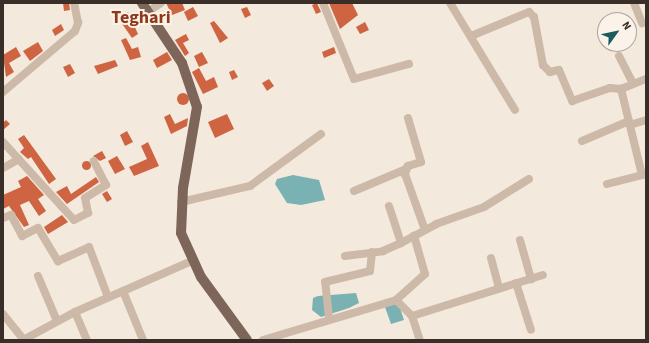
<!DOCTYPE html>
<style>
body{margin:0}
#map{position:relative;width:649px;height:343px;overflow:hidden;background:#f4e9dd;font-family:"Source Sans 3",sans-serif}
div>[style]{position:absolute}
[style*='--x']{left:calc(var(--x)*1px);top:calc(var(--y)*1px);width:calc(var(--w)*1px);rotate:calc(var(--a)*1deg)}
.water>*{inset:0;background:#7ab1b3}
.building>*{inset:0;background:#ce6441}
.round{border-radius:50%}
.minor>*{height:8px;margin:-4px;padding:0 4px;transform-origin:4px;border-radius:4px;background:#cdb9a8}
.major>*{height:10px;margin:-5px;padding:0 5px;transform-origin:5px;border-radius:5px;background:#7d6559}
span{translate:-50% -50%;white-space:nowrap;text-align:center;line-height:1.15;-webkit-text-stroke:4px #fbf3ea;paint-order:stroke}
.district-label{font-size:18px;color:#8f381c;font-weight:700}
.frame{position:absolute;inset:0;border:4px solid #3a2e29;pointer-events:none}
.north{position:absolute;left:597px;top:12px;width:40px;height:40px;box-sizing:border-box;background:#fbf3ea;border:1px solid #aea49d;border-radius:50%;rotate:57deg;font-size:11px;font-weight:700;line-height:16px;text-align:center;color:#3a2e29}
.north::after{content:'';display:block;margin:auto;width:14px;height:18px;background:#1b5a5f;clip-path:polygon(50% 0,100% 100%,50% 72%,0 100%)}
</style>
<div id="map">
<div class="water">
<i style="clip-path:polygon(293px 175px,319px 180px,325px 200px,301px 205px,287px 203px,275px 184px,277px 179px)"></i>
<i style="clip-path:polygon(356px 293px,359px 303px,349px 308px,321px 317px,312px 310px,313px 298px,318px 296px)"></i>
<i style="clip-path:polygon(393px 303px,399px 305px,404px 320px,391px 324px,385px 307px)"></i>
</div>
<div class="building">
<i style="clip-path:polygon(63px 3px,69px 3px,70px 10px,64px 11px)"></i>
<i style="clip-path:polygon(166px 3px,182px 3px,185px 10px,172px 15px)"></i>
<i style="clip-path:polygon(317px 3px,321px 12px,316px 14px,312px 5px)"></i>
<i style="clip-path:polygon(329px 3px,352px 3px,358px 15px,340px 29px)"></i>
<i style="clip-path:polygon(193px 7px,198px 16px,188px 21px,184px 12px)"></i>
<i style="clip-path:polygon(247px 7px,251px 15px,245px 18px,241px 9px)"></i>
<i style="clip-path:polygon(128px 12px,138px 34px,132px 38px,118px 18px)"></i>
<i style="clip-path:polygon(214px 21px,228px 38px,220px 43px,210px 23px)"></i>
<i style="clip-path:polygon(365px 22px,369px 30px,360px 34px,356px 27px)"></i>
<i style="clip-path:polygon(61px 24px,64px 30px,55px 36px,52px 30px)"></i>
<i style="clip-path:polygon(186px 34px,189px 40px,183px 43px,189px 53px,185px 56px,175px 40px)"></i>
<i style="clip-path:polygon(126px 38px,132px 49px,138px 47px,141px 57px,130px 60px,121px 40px)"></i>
<i style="clip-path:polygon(38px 42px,43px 51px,30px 61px,23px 51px)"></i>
<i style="clip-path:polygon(16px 47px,21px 56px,9px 63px,14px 72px,6px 77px,3px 55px)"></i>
<i style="clip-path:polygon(334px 47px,336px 53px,324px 58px,322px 52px)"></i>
<i style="clip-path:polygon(167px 52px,172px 60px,157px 68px,153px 60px)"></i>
<i style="clip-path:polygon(202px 52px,208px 63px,199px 67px,194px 56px)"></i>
<i style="clip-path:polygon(115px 60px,118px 66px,98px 74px,94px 66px)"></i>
<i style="clip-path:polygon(70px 64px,75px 73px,68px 77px,63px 67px)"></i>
<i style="clip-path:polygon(199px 68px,206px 81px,214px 77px,218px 87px,203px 94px,192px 72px)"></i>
<i style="clip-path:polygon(234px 70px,238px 77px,232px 80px,229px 72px)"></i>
<i style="clip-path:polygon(269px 79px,274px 86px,267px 91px,262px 83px)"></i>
<i class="round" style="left:177px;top:93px;width:12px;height:12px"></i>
<i style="clip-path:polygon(170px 114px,175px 124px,188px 118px,187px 126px,171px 134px,164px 117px)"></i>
<i style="clip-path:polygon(227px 114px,234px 129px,215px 138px,208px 122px)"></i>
<i style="clip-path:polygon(6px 120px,10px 124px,3px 130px,3px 123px)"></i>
<i style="clip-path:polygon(127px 131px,133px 142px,125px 146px,120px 135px)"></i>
<i style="clip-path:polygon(24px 135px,56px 179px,49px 184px,31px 157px,28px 159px,20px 152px,24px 148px,18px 139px)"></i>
<i style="clip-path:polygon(148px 142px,159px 166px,134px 176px,129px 167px,147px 159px,141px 146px)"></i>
<i style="clip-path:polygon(102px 151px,106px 158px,100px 161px,93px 156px)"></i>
<i style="clip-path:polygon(117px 156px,125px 169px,115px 174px,108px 161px)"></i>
<i class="round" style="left:81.5px;top:160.5px;width:9px;height:9px"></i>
<i style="clip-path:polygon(27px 176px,44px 195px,38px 199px,46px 211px,39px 216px,29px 201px,20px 205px,29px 225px,24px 227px,9px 206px,3px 209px,3px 195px,21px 187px,18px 181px)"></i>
<i style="clip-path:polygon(96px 177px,99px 182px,67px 204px,56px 192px,67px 186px,71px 194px)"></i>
<i style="clip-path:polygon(107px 191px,112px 199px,107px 202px,102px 194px)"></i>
<i style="clip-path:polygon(62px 215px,68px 222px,48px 234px,44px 227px)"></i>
</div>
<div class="minor">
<i style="--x:323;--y:3;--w:82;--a:67.8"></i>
<i style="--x:354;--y:79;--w:57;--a:-15.3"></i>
<i style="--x:450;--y:3;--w:125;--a:58.7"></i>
<i style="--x:634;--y:3;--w:22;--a:68"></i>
<i style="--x:149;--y:11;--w:14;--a:-34"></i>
<i style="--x:471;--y:36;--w:63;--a:-22.5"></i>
<i style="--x:529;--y:12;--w:7;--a:45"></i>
<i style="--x:534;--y:17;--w:49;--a:79.4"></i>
<i style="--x:543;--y:65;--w:10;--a:45"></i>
<i style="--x:550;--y:72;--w:9;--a:-13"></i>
<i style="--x:559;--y:70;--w:34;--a:67"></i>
<i style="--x:572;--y:101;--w:40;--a:-18.9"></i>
<i style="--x:610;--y:88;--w:11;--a:5"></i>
<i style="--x:619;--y:56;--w:31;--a:63"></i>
<i style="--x:3;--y:92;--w:94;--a:-40.3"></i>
<i style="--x:75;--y:31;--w:9;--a:-69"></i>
<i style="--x:78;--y:23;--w:20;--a:-101"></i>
<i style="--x:408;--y:118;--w:46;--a:73.5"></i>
<i style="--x:421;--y:162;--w:14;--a:163"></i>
<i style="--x:408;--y:166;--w:9;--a:111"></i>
<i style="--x:405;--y:174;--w:59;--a:70.3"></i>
<i style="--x:630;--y:125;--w:17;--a:-17"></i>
<i style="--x:582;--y:141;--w:51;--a:-23.1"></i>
<i style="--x:3;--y:142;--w:105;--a:47.7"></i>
<i style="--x:74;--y:220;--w:16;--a:-27"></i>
<i style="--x:88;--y:213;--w:15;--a:-101"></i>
<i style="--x:85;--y:198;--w:25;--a:-32"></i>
<i style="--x:106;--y:185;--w:27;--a:-117"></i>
<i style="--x:3;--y:168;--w:18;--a:-29"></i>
<i style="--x:642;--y:175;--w:89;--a:-103.7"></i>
<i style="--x:621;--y:89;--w:27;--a:-22"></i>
<i style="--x:607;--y:184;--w:40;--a:-14.4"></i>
<i style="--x:354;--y:191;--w:56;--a:-22.9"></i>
<i style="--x:181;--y:202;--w:71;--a:-13.1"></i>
<i style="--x:250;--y:186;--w:88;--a:-36.2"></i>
<i style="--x:389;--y:206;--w:39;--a:72"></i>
<i style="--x:3;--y:218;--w:9;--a:-21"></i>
<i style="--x:11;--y:215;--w:24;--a:62"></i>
<i style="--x:22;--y:236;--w:18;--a:-27"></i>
<i style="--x:38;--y:228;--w:39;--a:59"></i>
<i style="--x:58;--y:261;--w:34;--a:-24"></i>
<i style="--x:89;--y:247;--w:53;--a:69.2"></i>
<i style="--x:520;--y:240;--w:41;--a:74.2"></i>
<i style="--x:345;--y:256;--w:38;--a:-7"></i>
<i style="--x:383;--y:251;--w:20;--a:-24"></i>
<i style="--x:401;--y:243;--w:40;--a:-28"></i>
<i style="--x:436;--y:224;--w:51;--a:-19.5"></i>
<i style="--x:484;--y:207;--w:53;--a:-31.9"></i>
<i style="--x:491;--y:258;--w:31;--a:75"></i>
<i style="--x:38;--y:276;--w:49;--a:67.1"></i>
<i style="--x:516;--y:283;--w:49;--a:72.3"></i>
<i style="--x:123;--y:291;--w:53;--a:67.8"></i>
<i style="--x:396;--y:300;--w:39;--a:-42"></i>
<i style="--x:425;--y:274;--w:40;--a:-106"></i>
<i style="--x:75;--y:312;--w:30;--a:67"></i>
<i style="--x:3;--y:314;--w:33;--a:51"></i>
<i style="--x:412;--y:316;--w:137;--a:-17.4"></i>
<i style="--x:329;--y:318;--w:36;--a:-96"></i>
<i style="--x:325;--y:282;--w:46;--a:-13.7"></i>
<i style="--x:370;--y:271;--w:19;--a:-84"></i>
<i style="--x:23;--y:340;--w:59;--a:-28.3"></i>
<i style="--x:75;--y:312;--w:128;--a:-23.6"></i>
<i style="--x:263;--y:340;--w:139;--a:-16.7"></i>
<i style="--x:396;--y:300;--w:23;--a:45"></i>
<i style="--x:412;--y:316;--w:25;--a:72"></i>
</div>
<div class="major">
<i style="--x:142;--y:3;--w:72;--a:56.3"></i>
<i style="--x:182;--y:63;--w:46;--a:71.2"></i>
<i style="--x:197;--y:107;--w:82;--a:99.8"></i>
<i style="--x:183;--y:188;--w:45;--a:92.5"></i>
<i style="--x:181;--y:233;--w:48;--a:65.6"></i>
<i style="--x:201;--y:277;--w:78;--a:53.9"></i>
</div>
<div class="district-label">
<span style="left:141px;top:18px">Teghari</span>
</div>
<div class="frame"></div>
<div class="north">N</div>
</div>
